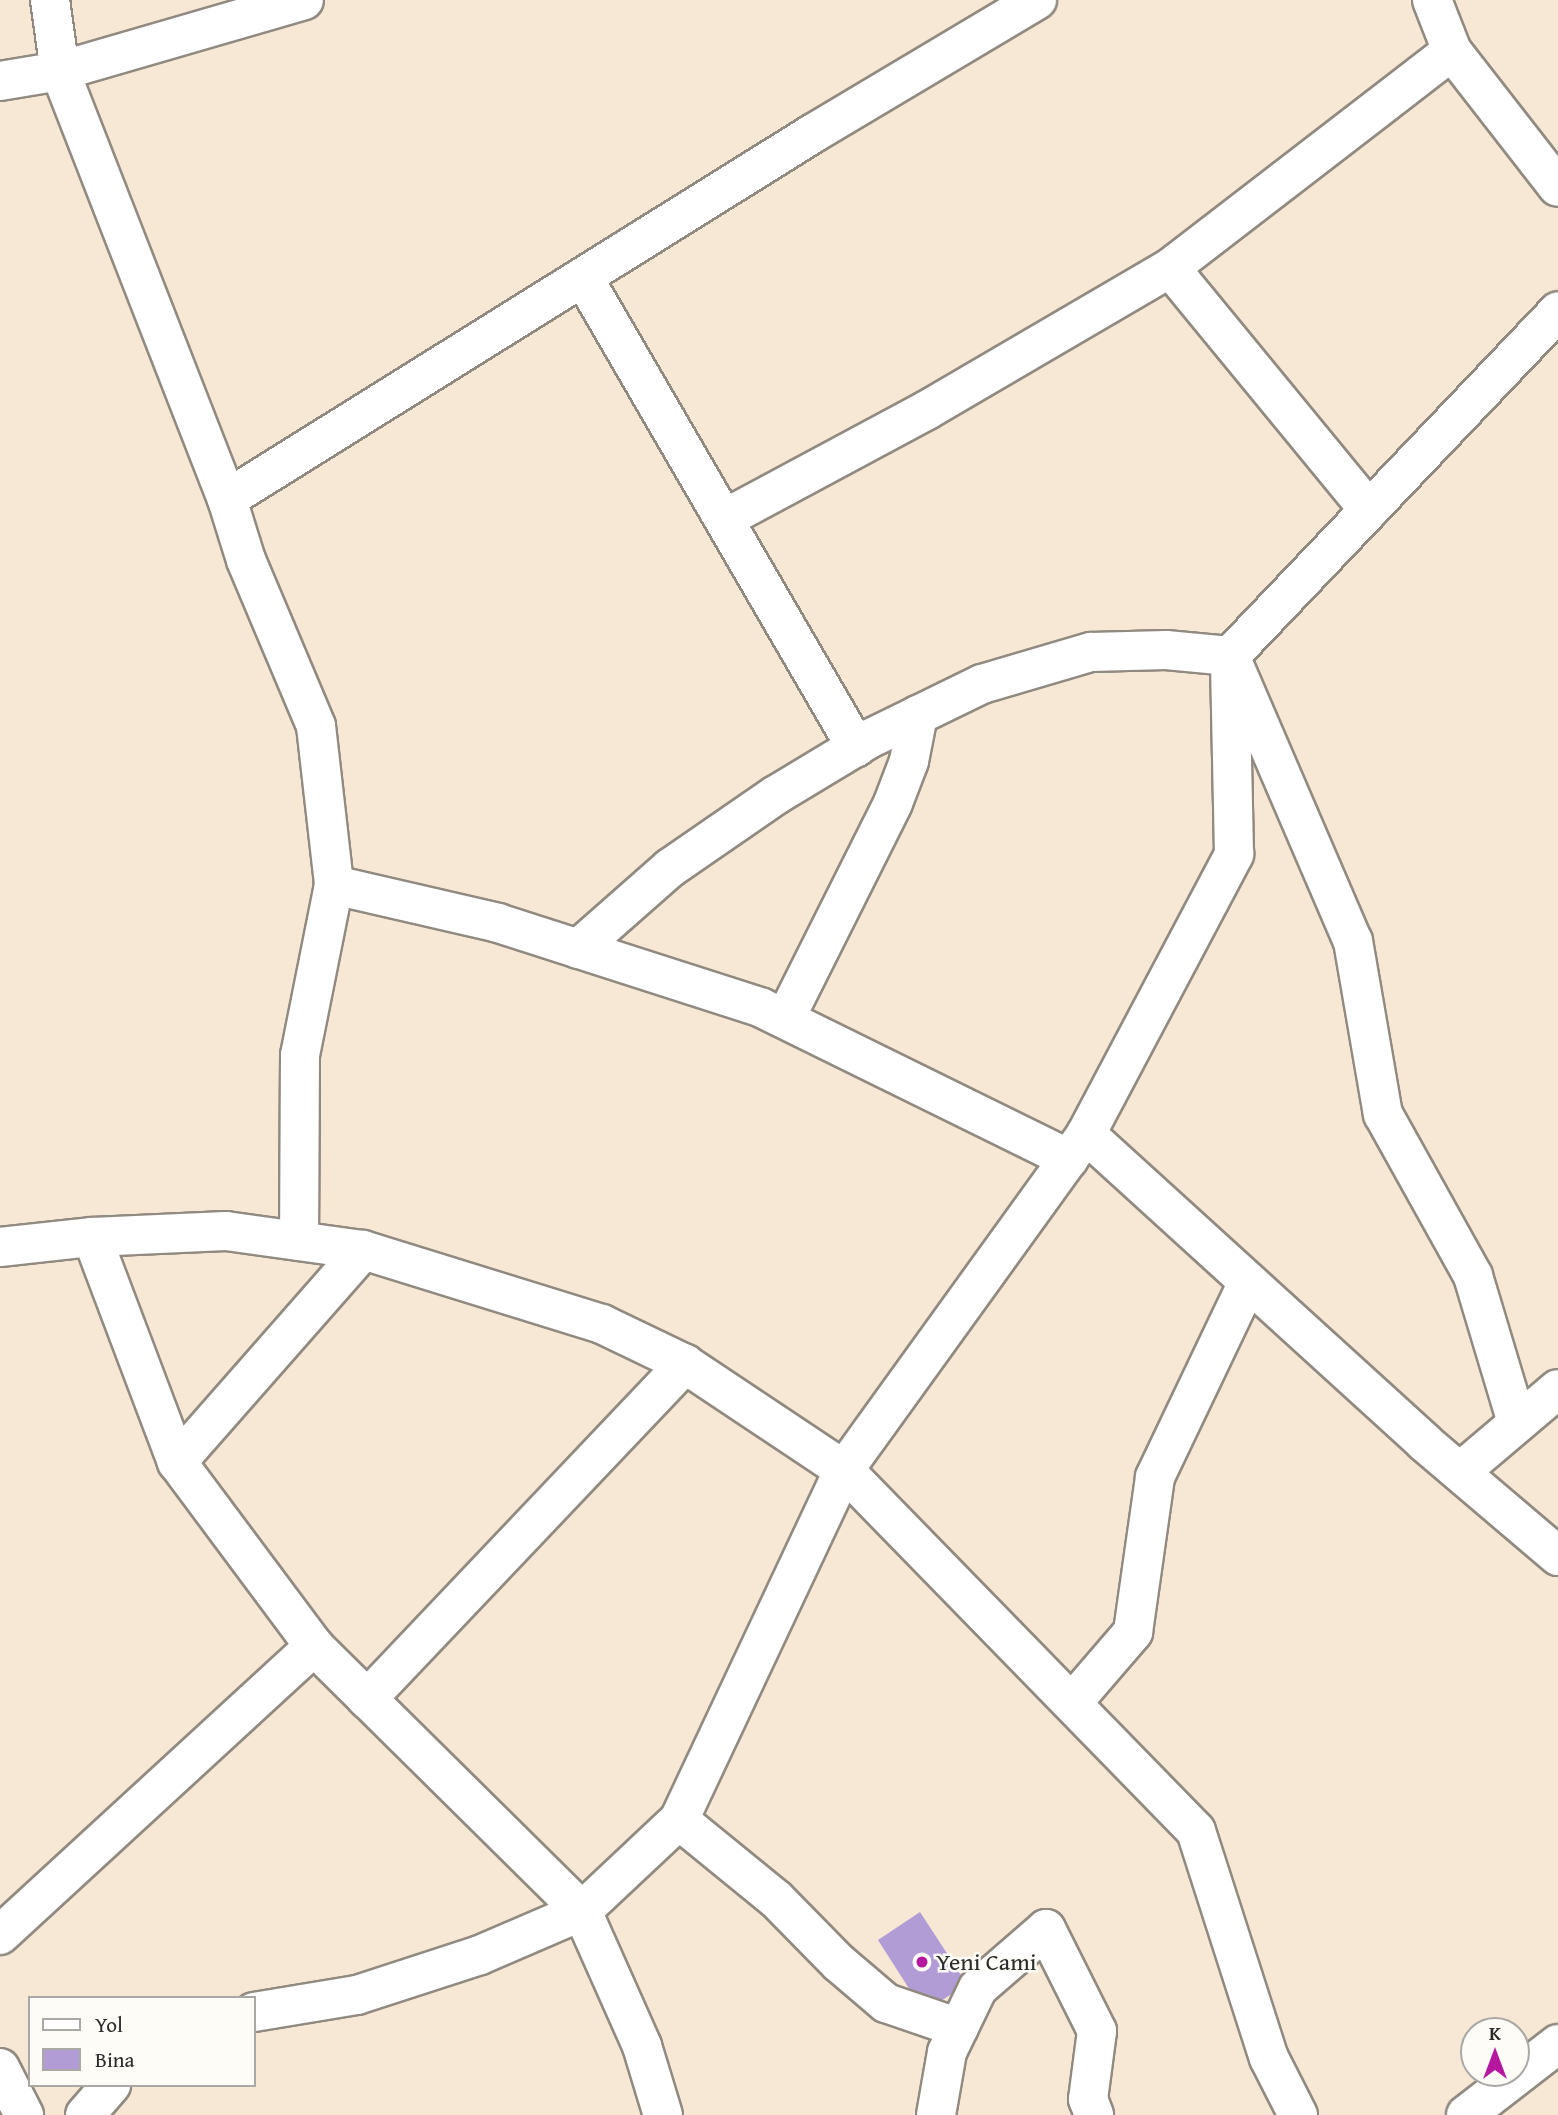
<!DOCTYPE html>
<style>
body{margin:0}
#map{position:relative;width:1558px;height:2115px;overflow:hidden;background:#f7e8d5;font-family:"Gentium Book Plus",serif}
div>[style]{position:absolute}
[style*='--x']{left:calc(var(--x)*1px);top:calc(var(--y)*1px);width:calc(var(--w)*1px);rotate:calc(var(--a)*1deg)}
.building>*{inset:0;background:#b29cd5}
.roads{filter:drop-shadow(2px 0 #918a80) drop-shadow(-2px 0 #918a80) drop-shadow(0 2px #918a80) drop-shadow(0 -2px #918a80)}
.minor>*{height:38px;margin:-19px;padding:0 19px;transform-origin:19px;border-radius:19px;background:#fff}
.dots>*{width:19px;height:19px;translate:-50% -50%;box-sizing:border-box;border:4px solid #fdfcf7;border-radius:50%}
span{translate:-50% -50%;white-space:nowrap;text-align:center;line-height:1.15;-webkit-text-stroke:5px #fdfcf7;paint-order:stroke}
.poi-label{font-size:24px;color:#2b2b2b}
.left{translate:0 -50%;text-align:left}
.legend{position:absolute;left:28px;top:1996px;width:228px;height:91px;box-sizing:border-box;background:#fdfcf7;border:2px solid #a9a8a5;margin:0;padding:9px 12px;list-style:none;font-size:21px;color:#2b2b2b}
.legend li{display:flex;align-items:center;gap:14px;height:35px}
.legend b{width:35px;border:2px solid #a9a8a5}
.north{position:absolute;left:1460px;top:2017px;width:70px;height:70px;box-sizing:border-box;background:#fdfcf7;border:2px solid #a9a8a5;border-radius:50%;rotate:0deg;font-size:19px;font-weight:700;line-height:28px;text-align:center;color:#2b2b2b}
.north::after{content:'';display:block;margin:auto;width:24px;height:32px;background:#b5179e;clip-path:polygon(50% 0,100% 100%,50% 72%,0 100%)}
</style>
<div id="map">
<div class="building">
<i style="clip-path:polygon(920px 1912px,967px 1984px,924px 2012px,878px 1940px)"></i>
</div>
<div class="roads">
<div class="minor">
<i style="--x:50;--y:0;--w:72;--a:82"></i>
<i style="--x:60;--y:71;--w:459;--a:68.7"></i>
<i style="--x:227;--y:499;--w:64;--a:72.7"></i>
<i style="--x:246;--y:560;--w:180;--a:67.1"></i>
<i style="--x:316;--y:726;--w:160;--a:83.5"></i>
<i style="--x:334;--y:885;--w:173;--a:101.3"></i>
<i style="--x:300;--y:1055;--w:186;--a:90.3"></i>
<i style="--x:1432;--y:0;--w:55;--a:68.6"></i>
<i style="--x:1452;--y:51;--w:172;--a:52.1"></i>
<i style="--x:0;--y:81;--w:61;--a:-9.5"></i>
<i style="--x:60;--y:71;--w:254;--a:-16.2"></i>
<i style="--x:583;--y:277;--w:544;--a:59.85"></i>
<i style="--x:227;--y:499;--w:690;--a:-31.96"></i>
<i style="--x:812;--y:134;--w:262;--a:-30.8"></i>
<i style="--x:1369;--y:510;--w:313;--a:-129.4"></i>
<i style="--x:1170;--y:268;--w:356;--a:-37.6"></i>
<i style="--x:724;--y:519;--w:230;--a:-28.2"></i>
<i style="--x:927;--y:410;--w:281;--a:-30.3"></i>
<i style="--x:334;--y:885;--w:168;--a:13"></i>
<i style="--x:498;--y:923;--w:277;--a:17.8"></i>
<i style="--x:762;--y:1008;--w:342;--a:26.2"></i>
<i style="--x:578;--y:949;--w:123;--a:-41.4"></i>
<i style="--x:670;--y:868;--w:129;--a:-34.6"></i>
<i style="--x:776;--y:795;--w:106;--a:-31.1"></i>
<i style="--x:867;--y:740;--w:128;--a:-26"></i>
<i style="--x:982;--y:684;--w:114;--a:-16.4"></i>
<i style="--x:1091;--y:652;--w:75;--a:-1.5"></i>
<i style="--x:1166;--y:650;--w:64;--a:5.4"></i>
<i style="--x:1230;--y:656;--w:310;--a:66.7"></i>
<i style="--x:1353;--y:941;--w:176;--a:80.2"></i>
<i style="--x:1383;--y:1114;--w:185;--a:60.9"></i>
<i style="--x:1473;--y:1276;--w:153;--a:73.3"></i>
<i style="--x:785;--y:1019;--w:241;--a:-63.4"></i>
<i style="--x:893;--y:803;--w:45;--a:-69.1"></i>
<i style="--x:909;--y:761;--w:47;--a:-78.9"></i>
<i style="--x:1086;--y:1134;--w:457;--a:42.3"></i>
<i style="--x:1424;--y:1442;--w:176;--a:40.4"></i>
<i style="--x:92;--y:1237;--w:241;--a:69.3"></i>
<i style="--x:177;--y:1462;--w:229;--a:53.3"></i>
<i style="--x:314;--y:1646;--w:377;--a:44.7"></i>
<i style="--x:582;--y:1911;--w:148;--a:66"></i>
<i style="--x:642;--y:2046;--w:72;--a:73.1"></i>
<i style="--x:0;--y:1247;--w:93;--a:-6.2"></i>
<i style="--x:92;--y:1237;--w:134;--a:-2.6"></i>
<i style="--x:226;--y:1231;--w:138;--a:7.9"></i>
<i style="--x:363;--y:1250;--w:250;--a:17.2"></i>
<i style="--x:602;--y:1324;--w:92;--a:25.7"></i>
<i style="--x:685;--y:1364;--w:191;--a:33.7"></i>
<i style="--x:844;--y:1470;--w:504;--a:45.72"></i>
<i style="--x:1196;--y:1831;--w:238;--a:72.2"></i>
<i style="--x:1269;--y:2058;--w:64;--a:63"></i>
<i style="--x:177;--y:1462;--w:282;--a:-48.7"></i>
<i style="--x:1460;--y:1472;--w:128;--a:-40.3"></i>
<i style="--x:367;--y:1699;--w:462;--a:-46.5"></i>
<i style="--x:1072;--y:1703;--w:94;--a:-49.3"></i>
<i style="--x:1133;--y:1632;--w:157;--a:-81.9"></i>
<i style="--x:1155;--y:1477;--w:216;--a:-64.5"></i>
<i style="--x:679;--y:1820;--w:125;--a:39.2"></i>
<i style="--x:776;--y:1899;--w:90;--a:45.5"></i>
<i style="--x:839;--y:1963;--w:62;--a:40.4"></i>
<i style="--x:886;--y:2003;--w:77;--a:18.9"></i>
<i style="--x:0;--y:1935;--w:427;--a:-42.6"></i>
<i style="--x:254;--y:2012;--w:104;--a:-9.4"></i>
<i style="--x:357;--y:1995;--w:129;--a:-18"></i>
<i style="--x:480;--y:1955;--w:111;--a:-23.3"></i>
<i style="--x:582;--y:1911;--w:133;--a:-43.2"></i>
<i style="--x:679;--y:1820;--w:387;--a:-64.8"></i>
<i style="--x:844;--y:1470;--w:414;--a:-54.2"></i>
<i style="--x:1086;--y:1134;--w:317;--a:-62.1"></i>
<i style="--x:1234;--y:854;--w:198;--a:-91.2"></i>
<i style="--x:1230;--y:656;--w:476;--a:-46.4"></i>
<i style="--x:0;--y:2068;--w:53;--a:62.9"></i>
<i style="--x:85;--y:2115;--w:40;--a:-49"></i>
<i style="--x:936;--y:2115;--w:64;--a:-80.1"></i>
<i style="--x:947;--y:2052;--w:71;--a:-64.2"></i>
<i style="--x:978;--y:1988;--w:90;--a:-40.9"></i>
<i style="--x:1046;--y:1929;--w:114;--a:63.4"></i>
<i style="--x:1097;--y:2031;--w:69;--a:97.5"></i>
<i style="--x:1088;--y:2099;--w:17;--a:69"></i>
<i style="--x:1466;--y:2115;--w:116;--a:-37.7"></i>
</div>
</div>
<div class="dots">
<i style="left:922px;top:1962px;background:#b5179e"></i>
</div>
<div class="poi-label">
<span class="left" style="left:936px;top:1962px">Yeni Cami</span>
</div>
<ul class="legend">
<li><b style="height:9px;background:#fff"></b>Yol</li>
<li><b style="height:19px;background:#b29cd5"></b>Bina</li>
</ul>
<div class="north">K</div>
</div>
